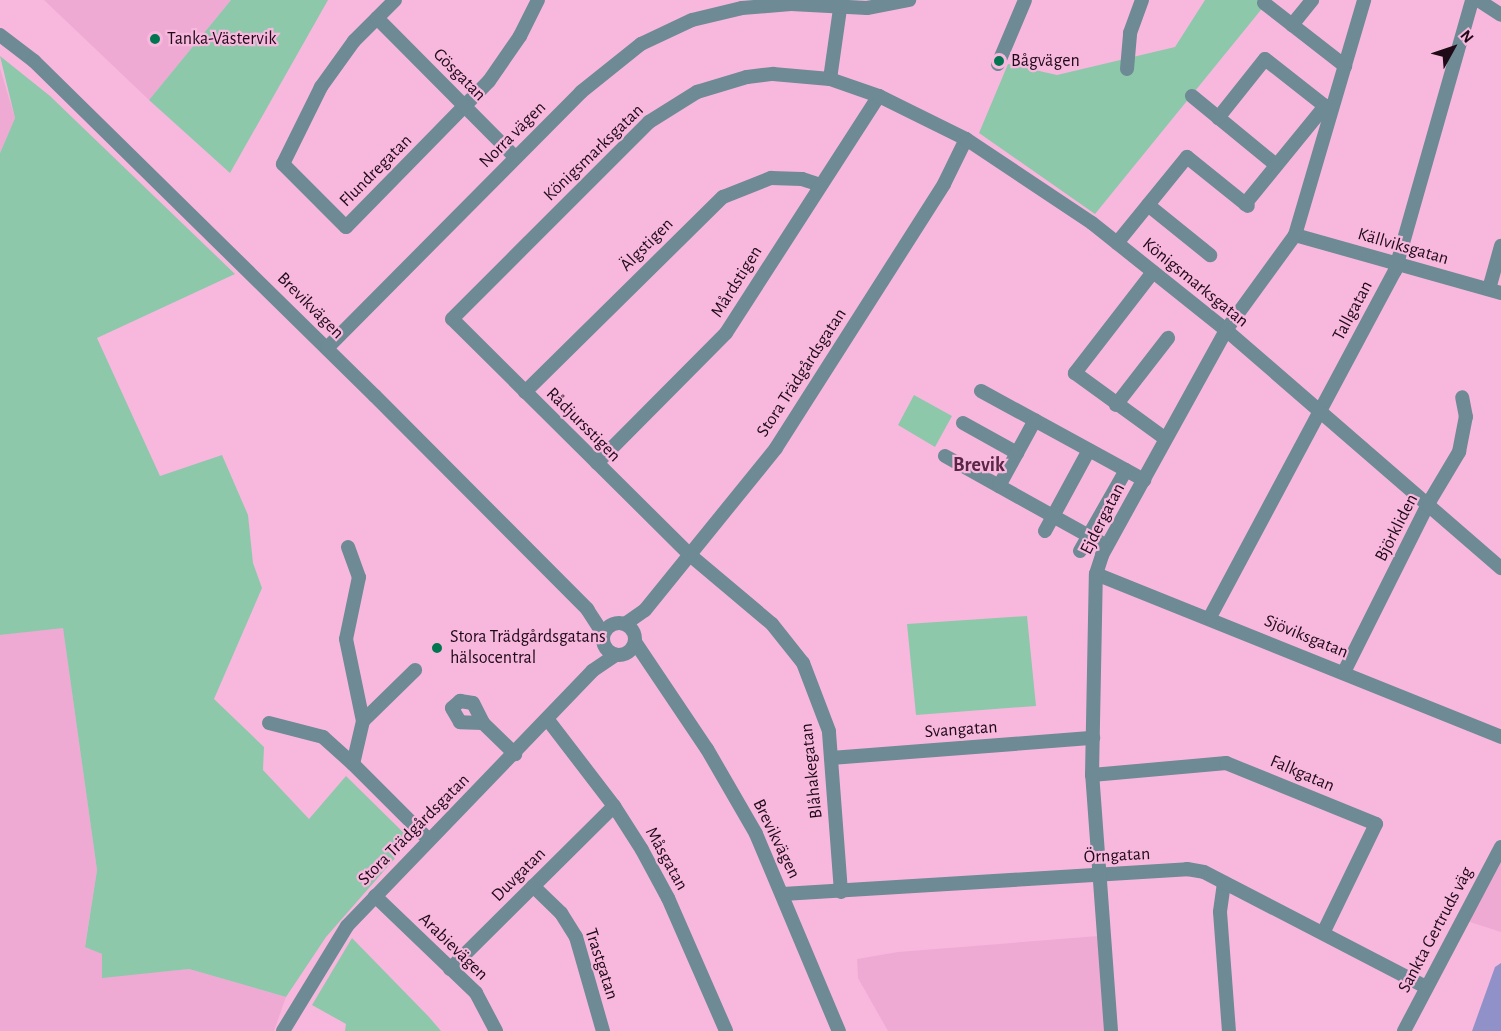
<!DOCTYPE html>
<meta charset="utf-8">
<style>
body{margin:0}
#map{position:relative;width:1501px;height:1031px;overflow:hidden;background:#f8b8de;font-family:"Alegreya Sans",sans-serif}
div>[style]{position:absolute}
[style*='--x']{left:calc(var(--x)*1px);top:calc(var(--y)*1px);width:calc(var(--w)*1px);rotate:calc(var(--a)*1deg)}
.built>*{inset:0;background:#efaad3}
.green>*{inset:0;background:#8dc8ab}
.water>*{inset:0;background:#9091c8}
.minor>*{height:14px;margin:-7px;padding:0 7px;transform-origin:7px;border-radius:7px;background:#6d8a95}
.minor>.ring{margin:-7px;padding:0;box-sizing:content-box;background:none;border:14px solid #6d8a95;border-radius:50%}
.dots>*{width:16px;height:16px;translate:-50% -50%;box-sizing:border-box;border:3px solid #f8b8de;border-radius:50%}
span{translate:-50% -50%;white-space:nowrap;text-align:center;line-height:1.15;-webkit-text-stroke:4.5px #f8b8de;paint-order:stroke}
.poi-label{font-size:18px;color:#1f0a18}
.left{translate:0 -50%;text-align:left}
.street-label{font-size:18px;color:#1f0a18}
.neighbourhood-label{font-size:20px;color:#592647;font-weight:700}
.north{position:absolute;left:1423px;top:18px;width:60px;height:60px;-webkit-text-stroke:4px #f8b8de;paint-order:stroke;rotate:50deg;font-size:16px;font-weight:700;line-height:24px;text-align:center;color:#1f0a18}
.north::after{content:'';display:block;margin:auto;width:21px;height:27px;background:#1f0a18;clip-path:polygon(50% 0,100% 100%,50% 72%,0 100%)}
</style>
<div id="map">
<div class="built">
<i style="clip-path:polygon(44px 0,231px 0,149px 100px)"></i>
<i style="clip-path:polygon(0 68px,15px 118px,0 153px)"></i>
<i style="clip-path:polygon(63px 627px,97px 870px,85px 946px,102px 954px,102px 977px,189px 969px,286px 997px,274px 1031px,0 1031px,0 635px)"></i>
<i style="clip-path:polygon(1501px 861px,1501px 932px,1467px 921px)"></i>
<i style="clip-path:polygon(1098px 936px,1105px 1031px,888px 1031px,858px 978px,857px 959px,898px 952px)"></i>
</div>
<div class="green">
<i style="clip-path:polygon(231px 0,328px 0,230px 173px,149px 100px)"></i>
<i style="clip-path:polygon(1205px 0,1269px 0,1095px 214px,979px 133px,1008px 64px,1057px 75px,1175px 47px)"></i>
<i style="clip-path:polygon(0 56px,50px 96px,235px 274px,97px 338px,160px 476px,222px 455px,248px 515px,253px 563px,262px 588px,214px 699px,264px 747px,263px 770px,309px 819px,346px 776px,411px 840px,326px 937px,286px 997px,189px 969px,102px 978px,102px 954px,85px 947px,97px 870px,63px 628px,0 635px,0 153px,15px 118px)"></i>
<i style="clip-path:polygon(914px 395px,952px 416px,935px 447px,898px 425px)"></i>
<i style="clip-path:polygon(1027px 616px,1036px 706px,916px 715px,907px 624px)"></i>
<i style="clip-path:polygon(352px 938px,429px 1017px,441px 1031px,345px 1031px,346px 1024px,312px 1005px)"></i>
</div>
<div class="water">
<i style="clip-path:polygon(1501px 963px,1501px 1031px,1472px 1031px,1495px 967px)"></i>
</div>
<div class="minor">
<i style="--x:395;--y:0;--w:58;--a:135"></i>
<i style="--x:354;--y:41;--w:57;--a:125.7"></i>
<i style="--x:321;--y:87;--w:86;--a:116.3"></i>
<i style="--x:283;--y:164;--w:89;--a:45"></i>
<i style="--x:346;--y:227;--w:204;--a:-45.6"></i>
<i style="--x:489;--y:81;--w:55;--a:-55.4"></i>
<i style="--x:520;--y:36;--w:40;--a:-63.4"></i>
<i style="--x:1478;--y:0;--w:27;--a:33"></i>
<i style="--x:1264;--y:3;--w:103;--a:37.9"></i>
<i style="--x:377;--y:18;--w:196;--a:45.2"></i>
<i style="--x:1292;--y:25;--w:32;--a:-51"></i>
<i style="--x:0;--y:35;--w:43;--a:37.4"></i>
<i style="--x:34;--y:61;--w:478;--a:44.5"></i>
<i style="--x:375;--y:396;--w:301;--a:45.1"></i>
<i style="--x:587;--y:609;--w:30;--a:57"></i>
<i style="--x:998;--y:64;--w:69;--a:-67.1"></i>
<i style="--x:1127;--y:69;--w:36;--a:-85"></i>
<i style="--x:1130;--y:33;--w:35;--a:-70"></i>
<i style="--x:830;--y:79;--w:71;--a:-81.9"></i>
<i style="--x:1192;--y:96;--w:109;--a:39.4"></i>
<i style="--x:1218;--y:118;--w:75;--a:-51.5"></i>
<i style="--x:1265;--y:59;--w:76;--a:38.1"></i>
<i style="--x:1325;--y:106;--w:7;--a:16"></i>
<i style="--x:1245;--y:204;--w:127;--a:-50.8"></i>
<i style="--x:1148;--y:205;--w:80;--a:38.9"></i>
<i style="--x:1295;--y:235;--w:214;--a:15.7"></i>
<i style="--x:1117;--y:243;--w:111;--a:-50.9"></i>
<i style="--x:1187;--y:157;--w:78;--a:38.8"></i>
<i style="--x:1153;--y:272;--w:128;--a:127.7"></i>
<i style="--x:1075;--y:373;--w:112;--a:36"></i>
<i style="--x:1489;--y:289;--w:45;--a:-74.4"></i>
<i style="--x:327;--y:348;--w:361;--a:-45.2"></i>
<i style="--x:581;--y:92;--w:77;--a:-38.7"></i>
<i style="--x:641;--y:44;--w:56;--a:-25.2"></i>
<i style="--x:692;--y:20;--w:51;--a:-13.5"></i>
<i style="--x:742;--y:8;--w:49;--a:-4.7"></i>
<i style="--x:791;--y:4;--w:76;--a:3"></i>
<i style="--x:867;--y:8;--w:43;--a:-10.8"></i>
<i style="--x:981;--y:391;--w:186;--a:28.6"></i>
<i style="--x:525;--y:392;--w:278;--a:-44.6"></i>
<i style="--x:723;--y:197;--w:52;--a:-21.6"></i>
<i style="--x:771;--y:178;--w:31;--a:2"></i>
<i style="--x:802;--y:179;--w:19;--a:18"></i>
<i style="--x:1116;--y:405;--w:85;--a:-52.2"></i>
<i style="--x:963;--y:423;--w:62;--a:29.1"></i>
<i style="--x:945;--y:456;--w:185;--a:29.1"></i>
<i style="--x:597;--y:463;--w:183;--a:-45.2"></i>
<i style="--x:726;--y:333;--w:282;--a:-57.2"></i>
<i style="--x:999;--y:486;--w:75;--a:-61.4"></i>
<i style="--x:1045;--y:531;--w:92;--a:-61.5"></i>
<i style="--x:348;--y:547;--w:32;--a:70"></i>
<i style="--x:359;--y:577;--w:63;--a:101.8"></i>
<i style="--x:346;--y:639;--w:84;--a:78.3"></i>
<i style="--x:363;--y:721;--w:44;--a:103.1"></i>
<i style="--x:353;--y:764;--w:107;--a:45"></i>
<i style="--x:1080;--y:551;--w:93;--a:-60.4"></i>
<i style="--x:1096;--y:574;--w:437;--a:21.9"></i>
<i style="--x:1210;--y:617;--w:392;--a:-61.9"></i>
<i style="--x:1395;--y:271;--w:282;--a:-74.1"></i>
<i class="ring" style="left:603px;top:623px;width:18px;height:18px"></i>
<i style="--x:625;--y:624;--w:24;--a:-35"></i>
<i style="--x:645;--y:610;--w:208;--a:-51"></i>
<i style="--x:776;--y:448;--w:313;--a:-57.5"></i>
<i style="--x:944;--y:184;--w:50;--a:-63.9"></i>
<i style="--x:635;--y:642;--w:129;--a:56.1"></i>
<i style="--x:707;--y:749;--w:98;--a:60"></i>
<i style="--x:756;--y:834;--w:214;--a:67.2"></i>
<i style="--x:1344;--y:672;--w:188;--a:-63.4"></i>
<i style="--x:1428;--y:504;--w:61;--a:-59.2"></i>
<i style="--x:1459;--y:452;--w:36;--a:-79"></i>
<i style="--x:1466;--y:417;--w:20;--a:-101"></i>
<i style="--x:548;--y:720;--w:108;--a:52.5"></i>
<i style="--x:614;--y:806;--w:52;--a:57.5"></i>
<i style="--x:642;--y:850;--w:55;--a:61.6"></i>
<i style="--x:668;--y:898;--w:145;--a:66.4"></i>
<i style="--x:363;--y:721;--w:73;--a:-44.4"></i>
<i style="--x:269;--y:723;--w:56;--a:14.5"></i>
<i style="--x:323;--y:737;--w:40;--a:42"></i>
<i style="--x:483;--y:723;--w:23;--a:-178"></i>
<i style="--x:460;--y:722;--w:16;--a:-120"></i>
<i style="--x:452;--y:708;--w:11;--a:-41"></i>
<i style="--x:460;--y:701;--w:13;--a:9"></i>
<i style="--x:473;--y:703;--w:22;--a:63"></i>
<i style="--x:483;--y:723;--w:45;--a:44.1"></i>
<i style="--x:831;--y:758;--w:263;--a:-4.4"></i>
<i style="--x:1092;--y:775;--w:135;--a:-5.1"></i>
<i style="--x:1226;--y:763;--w:162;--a:22.1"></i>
<i style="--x:1376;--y:824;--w:121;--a:115.9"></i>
<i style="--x:1224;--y:883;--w:29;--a:98"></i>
<i style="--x:1220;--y:912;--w:119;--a:85.7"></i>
<i style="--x:533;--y:886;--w:39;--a:44"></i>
<i style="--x:561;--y:913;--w:28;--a:58"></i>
<i style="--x:576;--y:937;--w:98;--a:74"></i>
<i style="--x:841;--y:892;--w:161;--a:-94.3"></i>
<i style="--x:829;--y:731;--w:73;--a:-110.9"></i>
<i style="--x:803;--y:663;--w:50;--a:-128.5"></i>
<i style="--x:772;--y:624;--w:107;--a:-139.9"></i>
<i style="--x:690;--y:555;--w:335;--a:-135.2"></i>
<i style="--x:452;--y:319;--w:279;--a:-45"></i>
<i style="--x:649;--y:122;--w:57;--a:-32"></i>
<i style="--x:697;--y:92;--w:52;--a:-16.7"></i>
<i style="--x:747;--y:77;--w:26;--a:-7"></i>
<i style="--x:773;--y:74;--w:57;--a:5"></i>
<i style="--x:830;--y:79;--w:52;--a:19.1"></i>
<i style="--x:879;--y:96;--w:97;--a:26.3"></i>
<i style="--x:966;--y:139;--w:151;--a:33.7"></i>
<i style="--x:1092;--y:223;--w:171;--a:38.6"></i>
<i style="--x:1226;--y:330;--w:364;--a:40.9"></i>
<i style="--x:783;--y:894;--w:405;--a:-3.5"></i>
<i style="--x:1187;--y:869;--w:17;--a:10"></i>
<i style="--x:1204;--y:872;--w:250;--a:27.4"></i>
<i style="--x:375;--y:896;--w:140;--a:43.8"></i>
<i style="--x:476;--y:993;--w:43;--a:62.2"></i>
<i style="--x:450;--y:969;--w:231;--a:-44.8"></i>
<i style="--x:283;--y:1031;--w:123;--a:-58.6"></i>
<i style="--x:347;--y:926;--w:354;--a:-46.1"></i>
<i style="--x:592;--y:671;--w:29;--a:-34"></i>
<i style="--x:1111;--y:1031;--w:257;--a:-94.2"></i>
<i style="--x:1092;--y:775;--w:201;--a:-88.9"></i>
<i style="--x:1096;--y:574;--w:20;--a:-72"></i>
<i style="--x:1102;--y:555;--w:257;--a:-61.1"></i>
<i style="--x:1226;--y:330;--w:117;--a:-54"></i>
<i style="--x:1295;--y:235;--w:245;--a:-73.6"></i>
<i style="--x:1404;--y:1031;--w:208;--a:-62.2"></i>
</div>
<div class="dots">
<i style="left:155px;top:39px;background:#007550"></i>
<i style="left:999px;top:61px;background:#007550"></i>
<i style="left:437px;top:648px;background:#007550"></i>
</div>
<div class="poi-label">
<span class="left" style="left:167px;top:39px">Tanka-Västervik</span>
<span class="left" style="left:1011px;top:61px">Bågvägen</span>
<span class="left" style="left:450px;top:648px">Stora Trädgårdsgatans<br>hälsocentral</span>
</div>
<div class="street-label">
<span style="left:459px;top:75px;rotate:45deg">Gösgatan</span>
<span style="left:513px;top:135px;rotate:-45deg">Norra vägen</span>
<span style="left:594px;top:153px;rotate:-44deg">Königsmarksgatan</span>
<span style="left:376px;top:171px;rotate:-45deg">Flundregatan</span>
<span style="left:647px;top:245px;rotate:-45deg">Älgstigen</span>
<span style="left:1403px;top:247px;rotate:16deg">Källviksgatan</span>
<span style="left:737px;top:282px;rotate:-58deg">Mårdstigen</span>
<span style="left:1195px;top:283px;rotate:39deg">Königsmarksgatan</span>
<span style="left:310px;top:306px;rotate:45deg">Brevikvägen</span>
<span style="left:1353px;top:311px;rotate:-62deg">Tallgatan</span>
<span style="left:802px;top:373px;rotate:-57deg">Stora Trädgårdsgatan</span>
<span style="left:583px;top:425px;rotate:45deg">Rådjursstigen</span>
<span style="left:1103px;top:519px;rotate:-63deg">Ejdergatan</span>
<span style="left:1397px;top:528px;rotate:-63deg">Björkliden</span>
<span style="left:1306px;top:637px;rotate:22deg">Sjöviksgatan</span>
<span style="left:961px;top:730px;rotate:-4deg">Svangatan</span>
<span style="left:812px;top:771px;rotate:-96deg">Blåhakegatan</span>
<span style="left:1302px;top:774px;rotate:23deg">Falkgatan</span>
<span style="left:414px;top:830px;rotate:-45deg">Stora Trädgårdsgatan</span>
<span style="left:776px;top:839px;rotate:64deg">Brevikvägen</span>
<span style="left:1117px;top:856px;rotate:-3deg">Örngatan</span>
<span style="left:666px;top:859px;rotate:61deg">Måsgatan</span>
<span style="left:519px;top:875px;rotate:-45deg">Duvgatan</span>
<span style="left:1436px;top:930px;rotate:-62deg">Sankta Gertruds väg</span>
<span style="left:453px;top:947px;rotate:44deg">Arabievägen</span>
<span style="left:601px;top:964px;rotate:72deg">Trastgatan</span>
</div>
<div class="neighbourhood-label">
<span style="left:979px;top:465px">Brevik</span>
</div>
<div class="north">N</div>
</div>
